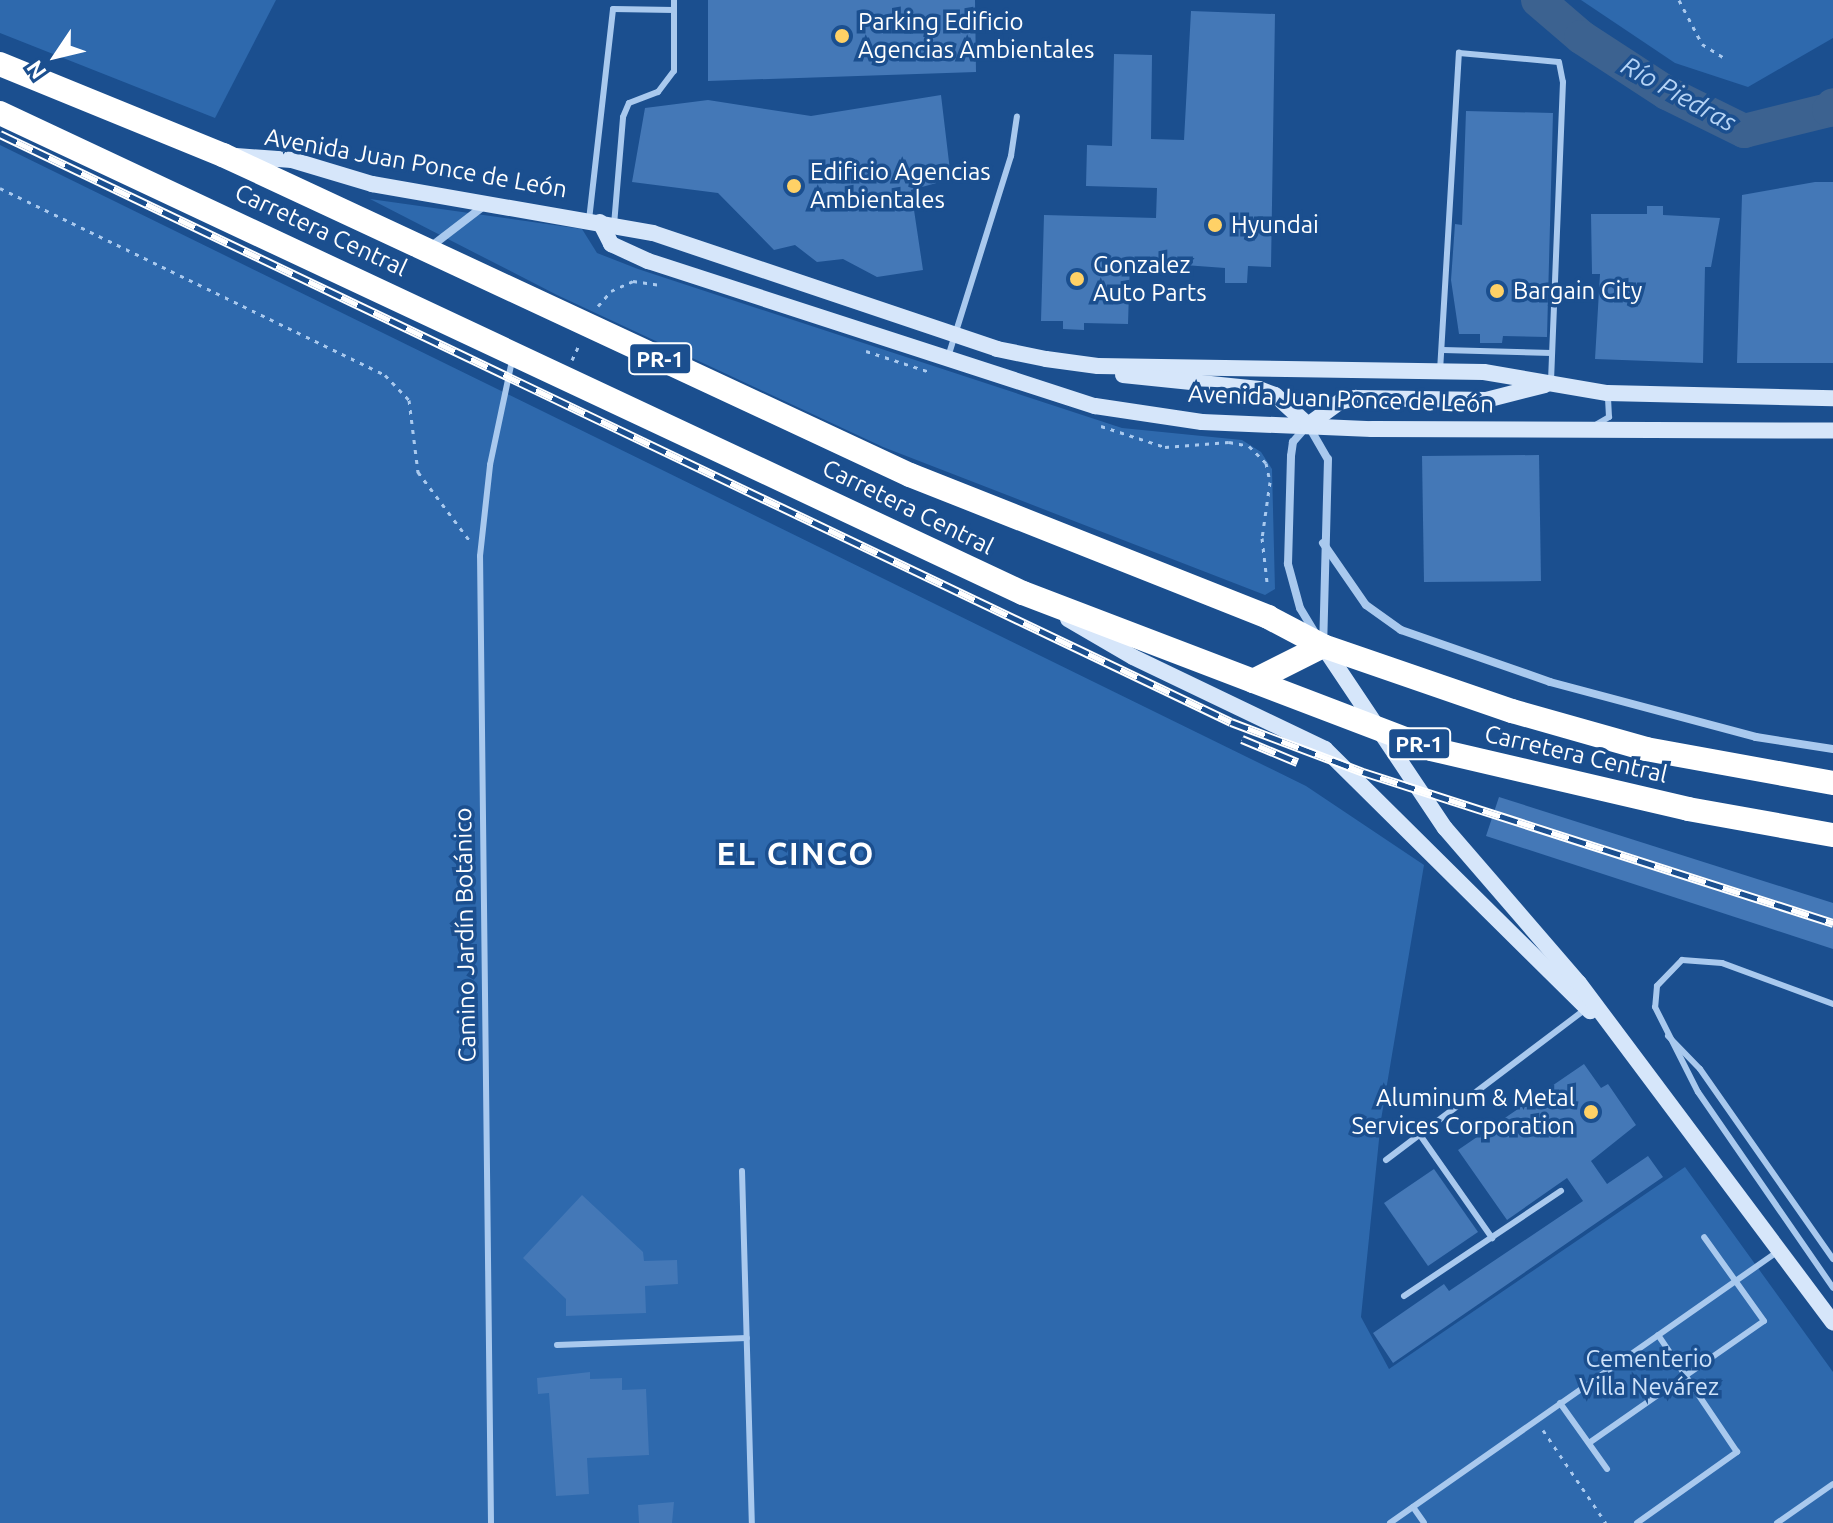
<!DOCTYPE html>
<meta charset="utf-8">
<style>
body{margin:0}
#map{position:relative;width:1833px;height:1523px;overflow:hidden;background:#1b4f8f;font-family:Ubuntu,sans-serif}
div>[style]{position:absolute}
[style*='--x']{left:calc(var(--x)*1px);top:calc(var(--y)*1px);width:calc(var(--w)*1px);rotate:calc(var(--a)*1deg)}
.green>*{inset:0;background:#2e69ad}
.river>*{height:34px;margin:-17px;padding:0 17px;transform-origin:17px;border-radius:17px;background:#3c6290}
.building>*{inset:0;background:#4478b7}
.path>*{height:3px;margin-top:-1.5px;transform-origin:0;background:repeating-linear-gradient(90deg,#a9c9ee 0 4px,transparent 0 10px)}
.lane>*{height:6px;margin:-3px;padding:0 3px;transform-origin:3px;border-radius:3px;background:#a9c9ee}
.street>*{height:8px;margin:-4px;padding:0 4px;transform-origin:4px;border-radius:4px;background:#a9c9ee}
.secondary>*{height:16px;margin:-8px;padding:0 8px;transform-origin:8px;border-radius:8px;background:#d6e6fa}
.highway>*{height:24px;margin:-12px;padding:0 12px;transform-origin:12px;border-radius:12px;background:#fff}
.rail>*{height:9px;margin-top:-4.5px;transform-origin:0;background:repeating-linear-gradient(90deg,#1b4f8f 0 18px,#fff 0 36px);box-sizing:border-box;border-block:2px solid #fff}
.dots>*{width:22px;height:22px;translate:-50% -50%;box-sizing:border-box;border:4px solid #1b4f8f;border-radius:50%}
span{translate:-50% -50%;white-space:nowrap;text-align:center;line-height:1.15;-webkit-text-stroke:7px #1b4f8f;paint-order:stroke}
.shield-label span{padding:2px 6px;background:#1b4f8f;border:2px solid;border-radius:6px;-webkit-text-stroke-width:0}
.shield-label{font-size:22px;color:#fff;font-weight:700}
.poi-label{font-size:24px;color:#fff}
.left{translate:0 -50%;text-align:left}
.right{translate:-100% -50%;text-align:right}
.street-label{font-size:24px;color:#fff}
.park-label{font-size:24px;color:#cfe3fa}
.water-label{font-size:26px;color:#b5d3f5;font-style:italic}
.district-label{font-size:32px;color:#fff;font-weight:700;letter-spacing:2px}
.north{position:absolute;left:16px;top:16px;width:80px;height:80px;-webkit-text-stroke:6px #1b4f8f;paint-order:stroke;rotate:235deg;font-size:22px;font-weight:700;line-height:32px;text-align:center;color:#fff}
.north::after{content:'';display:block;margin:auto;width:28px;height:36px;background:#fff;clip-path:polygon(50% 0,100% 100%,50% 72%,0 100%)}
</style>
<div id="map">
<div class="green">
<i style="clip-path:polygon(0 0,276px 0,215px 118px,0 33px)"></i>
<i style="clip-path:polygon(1581px 0,1833px 0,1833px 38px,1748px 87px,1675px 63px)"></i>
<i style="clip-path:polygon(0 145px,1306px 786px,1424px 865px,1381px 1120px,1361px 1317px,1389px 1369px,1685px 1167px,1833px 1372px,1833px 1523px,0 1523px)"></i>
<i style="clip-path:polygon(370px 199px,582px 229px,597px 253px,638px 269px,1122px 428px,1242px 440px,1261px 452px,1272px 469px,1275px 589px,1265px 595px,883px 447px,557px 295px)"></i>
</div>
<div class="river">
<i style="--x:1538;--y:0;--w:57;--a:40.7"></i>
<i style="--x:1581;--y:37;--w:103;--a:33.1"></i>
<i style="--x:1667;--y:93;--w:86;--a:26.3"></i>
<i style="--x:1744;--y:131;--w:88;--a:-13.9"></i>
<i style="--x:1829;--y:110;--w:6;--a:-51"></i>
</div>
<div class="building">
<i style="clip-path:polygon(708px 0,975px 0,976px 72px,708px 81px)"></i>
<i style="clip-path:polygon(1191px 11px,1275px 14px,1271px 267px,1248px 266px,1247px 283px,1225px 283px,1225px 268px,1130px 261px,1128px 324px,1084px 323px,1084px 330px,1063px 329px,1063px 321px,1041px 321px,1044px 215px,1156px 218px,1157px 188px,1086px 186px,1087px 145px,1112px 146px,1114px 54px,1152px 55px,1151px 139px,1184px 140px)"></i>
<i style="clip-path:polygon(941px 95px,951px 179px,911px 190px,923px 270px,877px 277px,843px 259px,817px 262px,795px 245px,774px 250px,718px 193px,632px 182px,645px 108px,708px 100px,811px 116px)"></i>
<i style="clip-path:polygon(1466px 111px,1553px 113px,1547px 337px,1503px 336px,1502px 343px,1480px 343px,1480px 334px,1459px 334px,1451px 280px,1455px 224px,1462px 225px)"></i>
<i style="clip-path:polygon(1815px 182px,1833px 182px,1833px 363px,1737px 363px,1742px 195px)"></i>
<i style="clip-path:polygon(1647px 206px,1663px 206px,1663px 215px,1720px 218px,1711px 267px,1705px 267px,1703px 363px,1595px 359px,1600px 274px,1592px 274px,1591px 214px,1647px 214px)"></i>
<i style="clip-path:polygon(1539px 455px,1541px 581px,1424px 582px,1422px 456px)"></i>
<i style="clip-path:polygon(1499px 797px,1833px 903px,1833px 949px,1486px 836px)"></i>
<i style="clip-path:polygon(1584px 1064px,1601px 1088px,1608px 1084px,1636px 1125px,1591px 1161px,1607px 1184px,1648px 1156px,1663px 1177px,1393px 1363px,1373px 1333px,1444px 1284px,1449px 1291px,1583px 1201px,1567px 1178px,1507px 1220px,1458px 1150px)"></i>
<i style="clip-path:polygon(1434px 1169px,1478px 1232px,1428px 1266px,1384px 1203px)"></i>
<i style="clip-path:polygon(582px 1195px,643px 1252px,644px 1261px,677px 1260px,678px 1284px,645px 1286px,646px 1313px,566px 1316px,566px 1299px,523px 1258px)"></i>
<i style="clip-path:polygon(590px 1372px,590px 1379px,622px 1378px,622px 1390px,646px 1389px,649px 1455px,587px 1458px,589px 1494px,556px 1496px,549px 1393px,538px 1394px,537px 1378px)"></i>
<i style="clip-path:polygon(674px 1502px,672px 1523px,639px 1523px,638px 1505px)"></i>
</div>
<div class="path">
<i style="--x:1679;--y:0;--w:50;--a:62.4"></i>
<i style="--x:1702;--y:44;--w:26;--a:32"></i>
<i style="--x:0;--y:188;--w:428;--a:25.9"></i>
<i style="--x:385;--y:375;--w:35;--a:46"></i>
<i style="--x:409;--y:400;--w:73;--a:82.9"></i>
<i style="--x:418;--y:472;--w:85;--a:53.1"></i>
<i style="--x:598;--y:306;--w:20;--a:-49"></i>
<i style="--x:611;--y:291;--w:24;--a:-24"></i>
<i style="--x:633;--y:281;--w:28;--a:8"></i>
<i style="--x:866;--y:351;--w:67;--a:18.2"></i>
<i style="--x:572;--y:360;--w:17;--a:-65"></i>
<i style="--x:1101;--y:426;--w:67;--a:18.2"></i>
<i style="--x:1165;--y:447;--w:64;--a:-4.5"></i>
<i style="--x:1229;--y:442;--w:20;--a:11"></i>
<i style="--x:1249;--y:446;--w:24;--a:45"></i>
<i style="--x:1266;--y:463;--w:19;--a:78"></i>
<i style="--x:1270;--y:482;--w:57;--a:98.1"></i>
<i style="--x:1262;--y:538;--w:44;--a:83.5"></i>
<i style="--x:1543;--y:1430;--w:112;--a:55.9"></i>
</div>
<div class="lane">
<i style="--x:589;--y:220;--w:212;--a:-83.5"></i>
<i style="--x:613;--y:9;--w:61;--a:0.9"></i>
<i style="--x:614;--y:225;--w:108;--a:-85.2"></i>
<i style="--x:623;--y:117;--w:15;--a:-67"></i>
<i style="--x:629;--y:103;--w:31;--a:-21"></i>
<i style="--x:658;--y:92;--w:26;--a:-53"></i>
<i style="--x:674;--y:71;--w:71;--a:-90"></i>
<i style="--x:1443;--y:350;--w:109;--a:1.6"></i>
<i style="--x:948;--y:357;--w:211;--a:-72.6"></i>
<i style="--x:1011;--y:156;--w:40;--a:-81.5"></i>
<i style="--x:1440;--y:371;--w:319;--a:-86.6"></i>
<i style="--x:1459;--y:53;--w:100;--a:5.1"></i>
<i style="--x:1559;--y:62;--w:20;--a:79"></i>
<i style="--x:1563;--y:82;--w:300;--a:92.3"></i>
<i style="--x:1597;--y:424;--w:14;--a:-30"></i>
<i style="--x:1609;--y:417;--w:22;--a:-93"></i>
<i style="--x:1833;--y:1004;--w:118;--a:-159.7"></i>
<i style="--x:1722;--y:963;--w:40;--a:-175.7"></i>
<i style="--x:1682;--y:960;--w:36;--a:134"></i>
<i style="--x:1657;--y:986;--w:21;--a:95"></i>
<i style="--x:1655;--y:1007;--w:95;--a:63.2"></i>
<i style="--x:1698;--y:1092;--w:238;--a:55.4"></i>
<i style="--x:1668;--y:1036;--w:46;--a:45.9"></i>
<i style="--x:1700;--y:1069;--w:232;--a:55"></i>
<i style="--x:1420;--y:1135;--w:126;--a:55"></i>
<i style="--x:1386;--y:1160;--w:252;--a:-37.1"></i>
<i style="--x:742;--y:1171;--w:352;--a:88.4"></i>
<i style="--x:1404;--y:1296;--w:189;--a:-33.8"></i>
<i style="--x:557;--y:1345;--w:190;--a:-2.1"></i>
<i style="--x:1560;--y:1403;--w:81;--a:54.5"></i>
<i style="--x:1589;--y:1443;--w:213;--a:-34.9"></i>
<i style="--x:1764;--y:1321;--w:103;--a:-125.5"></i>
<i style="--x:1413;--y:1507;--w:19;--a:55"></i>
<i style="--x:491;--y:1523;--w:967;--a:-90.65"></i>
<i style="--x:480;--y:556;--w:92;--a:-83.7"></i>
<i style="--x:490;--y:465;--w:106;--a:-78.1"></i>
<i style="--x:1390;--y:1523;--w:474;--a:-35"></i>
<i style="--x:1637;--y:1523;--w:123;--a:-35.4"></i>
<i style="--x:1737;--y:1452;--w:141;--a:-124"></i>
<i style="--x:1777;--y:1523;--w:68;--a:-34.9"></i>
</div>
<div class="street">
<i style="--x:429;--y:248;--w:71;--a:-37.5"></i>
<i style="--x:1308;--y:425;--w:39;--a:60"></i>
<i style="--x:1328;--y:459;--w:187;--a:91.5"></i>
<i style="--x:1323;--y:646;--w:44;--a:-121.2"></i>
<i style="--x:1300;--y:608;--w:46;--a:-105.3"></i>
<i style="--x:1288;--y:564;--w:108;--a:-88.4"></i>
<i style="--x:1291;--y:456;--w:14;--a:-82"></i>
<i style="--x:1293;--y:442;--w:23;--a:-49"></i>
<i style="--x:1323;--y:543;--w:75;--a:55.3"></i>
<i style="--x:1366;--y:605;--w:43;--a:35.5"></i>
<i style="--x:1401;--y:630;--w:158;--a:19.2"></i>
<i style="--x:1550;--y:682;--w:213;--a:14.9"></i>
<i style="--x:1756;--y:737;--w:78;--a:8.9"></i>
</div>
<div class="secondary">
<i style="--x:236;--y:156;--w:56;--a:4.1"></i>
<i style="--x:292;--y:160;--w:84;--a:16.7"></i>
<i style="--x:372;--y:184;--w:285;--a:9.9"></i>
<i style="--x:653;--y:233;--w:363;--a:18.6"></i>
<i style="--x:997;--y:349;--w:50;--a:11.5"></i>
<i style="--x:1046;--y:359;--w:52;--a:7.7"></i>
<i style="--x:1098;--y:366;--w:386;--a:0.9"></i>
<i style="--x:1484;--y:372;--w:125;--a:9.7"></i>
<i style="--x:1607;--y:393;--w:226;--a:1.3"></i>
<i style="--x:600;--y:222;--w:25;--a:63"></i>
<i style="--x:611;--y:244;--w:41;--a:24.7"></i>
<i style="--x:648;--y:261;--w:470;--a:18"></i>
<i style="--x:1095;--y:406;--w:108;--a:8.5"></i>
<i style="--x:1202;--y:422;--w:170;--a:2.4"></i>
<i style="--x:1372;--y:429;--w:461;--a:0.2"></i>
<i style="--x:1123;--y:375;--w:137;--a:5.9"></i>
<i style="--x:1259;--y:389;--w:17;--a:21"></i>
<i style="--x:1275;--y:395;--w:45;--a:42.3"></i>
<i style="--x:1308;--y:425;--w:39;--a:-36"></i>
<i style="--x:1340;--y:402;--w:16;--a:-15"></i>
<i style="--x:1355;--y:398;--w:131;--a:0.9"></i>
<i style="--x:1486;--y:400;--w:61;--a:-14.3"></i>
<i style="--x:1068;--y:619;--w:75;--a:30.3"></i>
<i style="--x:1133;--y:657;--w:213;--a:25.6"></i>
<i style="--x:1325;--y:749;--w:373;--a:44.7"></i>
<i style="--x:1323;--y:646;--w:219;--a:56.2"></i>
<i style="--x:1445;--y:828;--w:205;--a:49.2"></i>
<i style="--x:1579;--y:983;--w:424;--a:53.2"></i>
</div>
<div class="highway">
<i style="--x:0;--y:64;--w:241;--a:22.2"></i>
<i style="--x:223;--y:155;--w:758;--a:24.98"></i>
<i style="--x:910;--y:475;--w:385;--a:21.6"></i>
<i style="--x:1268;--y:617;--w:62;--a:27.8"></i>
<i style="--x:1323;--y:646;--w:200;--a:19"></i>
<i style="--x:1512;--y:711;--w:139;--a:15.8"></i>
<i style="--x:1646;--y:749;--w:190;--a:10.3"></i>
<i style="--x:0;--y:113;--w:1130;--a:25.14"></i>
<i style="--x:1023;--y:593;--w:437;--a:20.9"></i>
<i style="--x:1431;--y:749;--w:264;--a:13.1"></i>
<i style="--x:1688;--y:809;--w:147;--a:10.2"></i>
<i style="--x:1253;--y:681;--w:78;--a:-26.6"></i>
</div>
<div class="rail">
<i style="--x:0;--y:134;--w:1364;--a:25.53"></i>
<i style="--x:1231;--y:722;--w:141;--a:20.7"></i>
<i style="--x:1363;--y:772;--w:494;--a:17.8"></i>
<i style="--x:1242;--y:739;--w:60;--a:22.7"></i>
</div>
<div class="dots">
<i style="left:842px;top:36px;background:#ffd166"></i>
<i style="left:794px;top:186px;background:#ffd166"></i>
<i style="left:1215px;top:225px;background:#ffd166"></i>
<i style="left:1077px;top:279px;background:#ffd166"></i>
<i style="left:1497px;top:291px;background:#ffd166"></i>
<i style="left:1591px;top:1112px;background:#ffd166"></i>
</div>
<div class="shield-label">
<span style="left:660px;top:359px">PR-1</span>
<span style="left:1419px;top:744px">PR-1</span>
</div>
<div class="poi-label">
<span class="left" style="left:858px;top:36px">Parking Edificio<br>Agencias Ambientales</span>
<span class="left" style="left:810px;top:186px">Edificio Agencias<br>Ambientales</span>
<span class="left" style="left:1231px;top:225px">Hyundai</span>
<span class="left" style="left:1093px;top:279px">Gonzalez<br>Auto Parts</span>
<span class="left" style="left:1513px;top:291px">Bargain City</span>
<span class="right" style="left:1575px;top:1112px">Aluminum &amp; Metal<br>Services Corporation</span>
</div>
<div class="street-label">
<span style="left:416px;top:163px;rotate:10deg">Avenida Juan Ponce de León</span>
<span style="left:321px;top:230px;rotate:25deg">Carretera Central</span>
<span style="left:1341px;top:399px;rotate:2deg">Avenida Juan Ponce de León</span>
<span style="left:908px;top:507px;rotate:26deg">Carretera Central</span>
<span style="left:1576px;top:754px;rotate:13deg">Carretera Central</span>
<span style="left:465px;top:935px;rotate:-91deg">Camino Jardín Botánico</span>
</div>
<div class="park-label">
<span style="left:1649px;top:1373px">Cementerio<br>Villa Nevárez</span>
</div>
<div class="water-label">
<span style="left:1679px;top:94px;rotate:29deg">Río Piedras</span>
</div>
<div class="district-label">
<span style="left:796px;top:853px">EL CINCO</span>
</div>
<div class="north">N</div>
</div>
